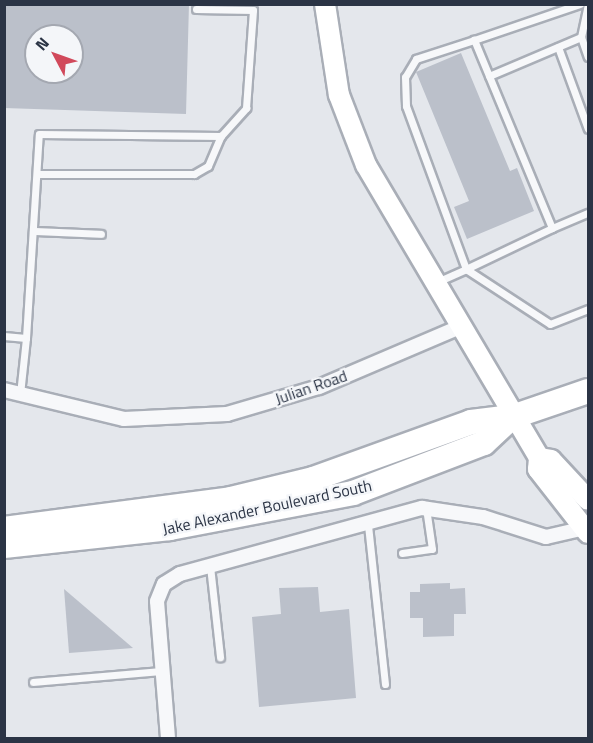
<!DOCTYPE html>
<style>
body{margin:0}
#map{position:relative;width:593px;height:743px;overflow:hidden;background:#e4e7ec;font-family:"Titillium Web",sans-serif}
div>[style]{position:absolute}
[style*='--x']{left:calc(var(--x)*1px);top:calc(var(--y)*1px);width:calc(var(--w)*1px);rotate:calc(var(--a)*1deg)}
.building>*{inset:0;background:#bbc0ca}
.roads{filter:drop-shadow(2px 0 #a9aeb7) drop-shadow(-2px 0 #a9aeb7) drop-shadow(0 2px #a9aeb7) drop-shadow(0 -2px #a9aeb7)}
.lane>*{height:7px;margin:-3.5px;padding:0 3.5px;transform-origin:3.5px;border-radius:3.5px;background:#f7f8fa}
.street>*{height:14px;margin:-7px;padding:0 7px;transform-origin:7px;border-radius:7px;background:#f7f8fa}
.secondary>*{height:20px;margin:-10px;padding:0 10px;transform-origin:10px;border-radius:10px;background:#fff}
.highway>*{height:24px;margin:-12px;padding:0 12px;transform-origin:12px;border-radius:12px;background:#fff}
span{translate:-50% -50%;white-space:nowrap;text-align:center;line-height:1.15;-webkit-text-stroke:4.5px #f4f6f9;paint-order:stroke}
.street-label{font-size:16px;color:#2b3445}
.frame{position:absolute;inset:0;border:6px solid #2b3445;pointer-events:none}
.north{position:absolute;left:24px;top:24px;width:60px;height:60px;box-sizing:border-box;background:#f4f6f9;border:2px solid #a4a8b1;border-radius:50%;rotate:311deg;font-size:16px;font-weight:700;line-height:24px;text-align:center;color:#2b3445}
.north::after{content:'';display:block;margin:auto;width:21px;height:27px;background:#d1495b;clip-path:polygon(50% 0,100% 100%,50% 72%,0 100%)}
</style>
<div id="map">
<div class="building">
<i style="clip-path:polygon(evenodd,4px 4px,189px 4px,186px 114px,4px 108px,4px 4px,36px 36px,72px 36px,72px 72px,36px 72px,36px 36px)"></i>
<i style="clip-path:polygon(461px 53px,510px 171px,517px 168px,534px 211px,467px 239px,454px 207px,469px 201px,416px 72px)"></i>
<i style="clip-path:polygon(450px 583px,450px 589px,465px 588px,466px 614px,454px 614px,454px 636px,423px 637px,423px 618px,410px 618px,410px 592px,420px 592px,420px 584px)"></i>
<i style="clip-path:polygon(318px 587px,320px 612px,349px 609px,356px 698px,259px 707px,252px 617px,281px 614px,279px 588px)"></i>
<i style="clip-path:polygon(64px 589px,133px 648px,69px 653px)"></i>
</div>
<div class="roads">
<div class="lane">
<i style="--x:581;--y:37;--w:21;--a:71"></i>
<i style="--x:474;--y:40;--w:112;--a:-18.8"></i>
<i style="--x:558;--y:47;--w:87;--a:69.9"></i>
<i style="--x:489;--y:76;--w:100;--a:-23"></i>
<i style="--x:581;--y:37;--w:34;--a:-78"></i>
<i style="--x:37;--y:174;--w:157;--a:0"></i>
<i style="--x:194;--y:174;--w:16;--a:-30"></i>
<i style="--x:208;--y:166;--w:33;--a:-67"></i>
<i style="--x:552;--y:228;--w:39;--a:-23"></i>
<i style="--x:33;--y:231;--w:68;--a:2.5"></i>
<i style="--x:437;--y:282;--w:32;--a:-24"></i>
<i style="--x:466;--y:269;--w:95;--a:-25.5"></i>
<i style="--x:552;--y:228;--w:204;--a:-112.5"></i>
<i style="--x:474;--y:40;--w:61;--a:161.9"></i>
<i style="--x:416;--y:59;--w:21;--a:121"></i>
<i style="--x:405;--y:77;--w:29;--a:88"></i>
<i style="--x:406;--y:106;--w:174;--a:69.8"></i>
<i style="--x:466;--y:269;--w:100;--a:33.2"></i>
<i style="--x:550;--y:324;--w:41;--a:-21.5"></i>
<i style="--x:4;--y:336;--w:22;--a:5"></i>
<i style="--x:26;--y:338;--w:56;--a:96.1"></i>
<i style="--x:26;--y:338;--w:204;--a:-86.4"></i>
<i style="--x:39;--y:134;--w:182;--a:0.6"></i>
<i style="--x:221;--y:136;--w:38;--a:-48"></i>
<i style="--x:246;--y:108;--w:98;--a:-85.9"></i>
<i style="--x:253;--y:10;--w:57;--a:-179"></i>
<i style="--x:368;--y:525;--w:160;--a:83.9"></i>
<i style="--x:402;--y:553;--w:30;--a:-8"></i>
<i style="--x:432;--y:549;--w:41;--a:-98.3"></i>
<i style="--x:210;--y:566;--w:92;--a:83.7"></i>
<i style="--x:33;--y:682;--w:128;--a:-4.9"></i>
</div>
<div class="street">
<i style="--x:4;--y:390;--w:123;--a:13.6"></i>
<i style="--x:124;--y:419;--w:103;--a:-2.8"></i>
<i style="--x:227;--y:414;--w:96;--a:-16.4"></i>
<i style="--x:319;--y:387;--w:153;--a:-23.1"></i>
<i style="--x:168;--y:738;--w:137;--a:-94.6"></i>
<i style="--x:157;--y:601;--w:18;--a:-68"></i>
<i style="--x:164;--y:584;--w:19;--a:-32"></i>
<i style="--x:180;--y:574;--w:251;--a:-15.3"></i>
<i style="--x:422;--y:508;--w:62;--a:8.4"></i>
<i style="--x:483;--y:517;--w:66;--a:17.6"></i>
<i style="--x:546;--y:537;--w:39;--a:-13"></i>
</div>
<div class="secondary">
<i style="--x:325;--y:4;--w:92;--a:81.3"></i>
<i style="--x:339;--y:95;--w:75;--a:68.9"></i>
<i style="--x:366;--y:165;--w:340;--a:59.4"></i>
<i style="--x:539;--y:458;--w:11;--a:95"></i>
<i style="--x:538;--y:469;--w:81;--a:52"></i>
<i style="--x:539;--y:458;--w:12;--a:9"></i>
<i style="--x:551;--y:460;--w:54;--a:47.2"></i>
</div>
<div class="highway">
<i style="--x:4;--y:529;--w:229;--a:-7.5"></i>
<i style="--x:231;--y:499;--w:84;--a:-13.7"></i>
<i style="--x:313;--y:479;--w:168;--a:-19.8"></i>
<i style="--x:471;--y:422;--w:41;--a:-7"></i>
<i style="--x:512;--y:417;--w:80;--a:-18.9"></i>
<i style="--x:4;--y:546;--w:167;--a:-6.2"></i>
<i style="--x:170;--y:528;--w:186;--a:-10.8"></i>
<i style="--x:353;--y:493;--w:140;--a:-20.9"></i>
<i style="--x:484;--y:443;--w:38;--a:-43"></i>
</div>
</div>
<div class="street-label">
<span style="left:311px;top:387px;rotate:-19deg">Julian Road</span>
<span style="left:267px;top:507px;rotate:-12deg">Jake Alexander Boulevard South</span>
</div>
<div class="frame"></div>
<div class="north">N</div>
</div>
